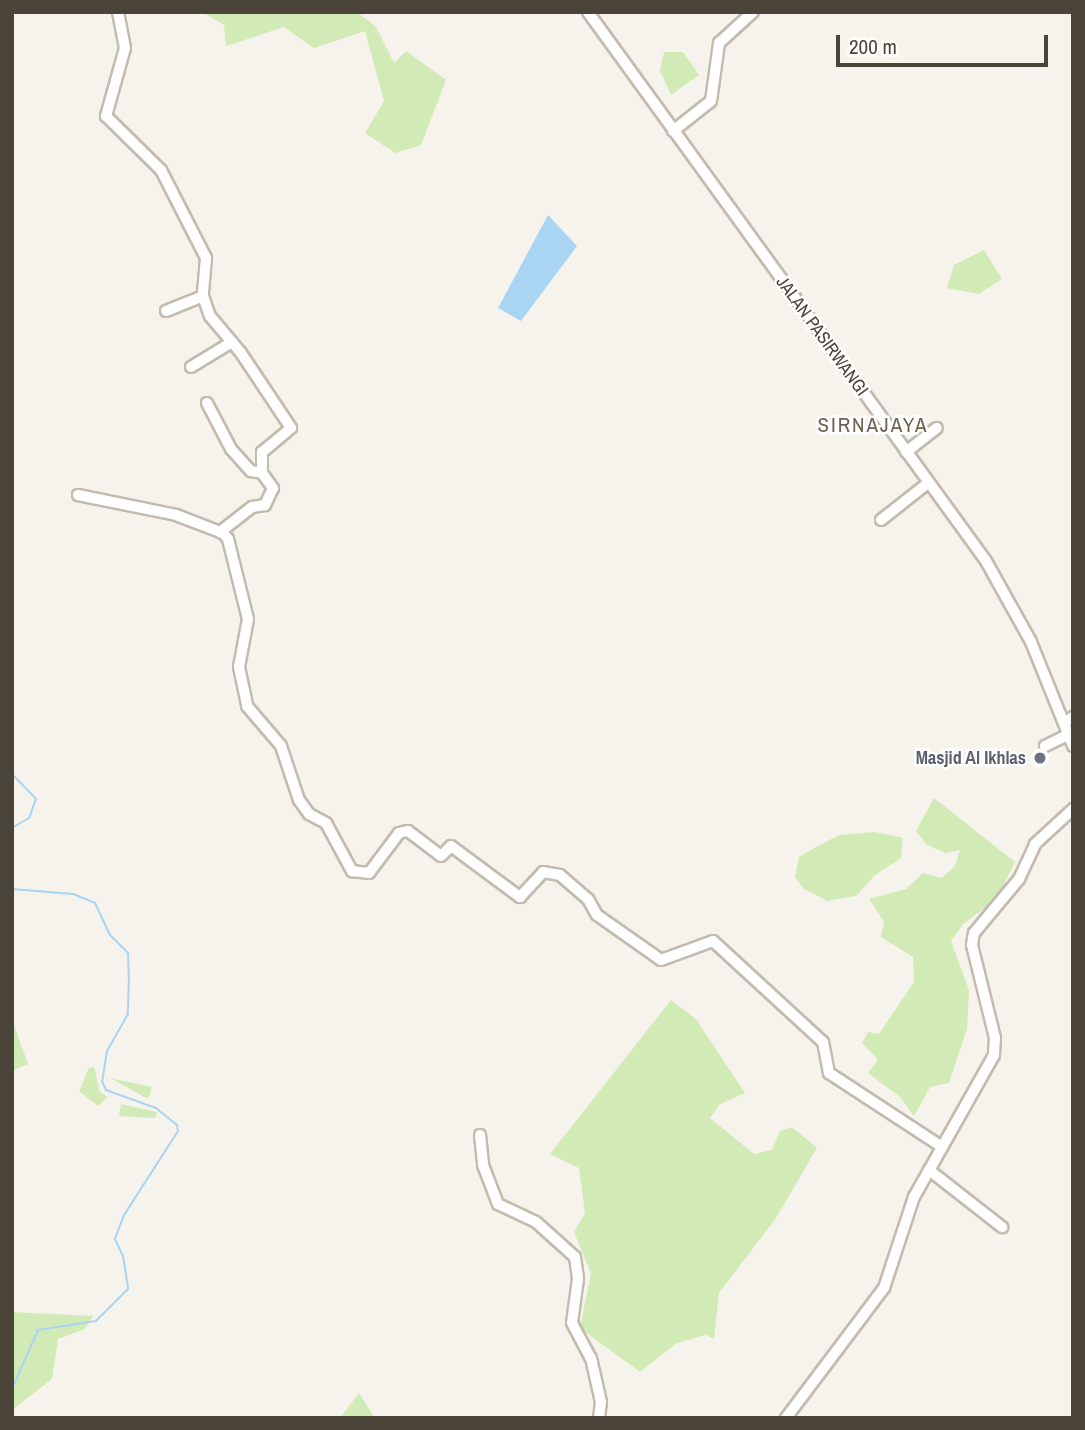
<!DOCTYPE html>
<style>
body{margin:0}
#map{position:relative;width:1085px;height:1430px;overflow:hidden;background:#f6f3ec;font-family:"Archivo Narrow",sans-serif}
div>[style]{position:absolute}
[style*='--x']{left:calc(var(--x)*1px);top:calc(var(--y)*1px);width:calc(var(--w)*1px);rotate:calc(var(--a)*1deg)}
.green>*{inset:0;background:#d2eab5}
.water>*{inset:0;background:#a9d4f2}
.stream>*{height:2px;margin:-1px;padding:0 1px;transform-origin:1px;border-radius:1px;background:#a9d4f2}
.roads{filter:drop-shadow(2px 0 #c2bbae) drop-shadow(-2px 0 #c2bbae) drop-shadow(0 2px #c2bbae) drop-shadow(0 -2px #c2bbae)}
.minor>*{height:10px;margin:-5px;padding:0 5px;transform-origin:5px;border-radius:5px;background:#fff}
.dots>*{width:19px;height:19px;translate:-50% -50%;box-sizing:border-box;border:4px solid #fff;border-radius:50%}
span{translate:-50% -50%;white-space:nowrap;text-align:center;line-height:1.15;-webkit-text-stroke:5px #fff;paint-order:stroke}
.street-label{font-size:18px;color:#4b4439}
.worship-label{font-size:18px;color:#5b616d;font-weight:700}
.right{translate:-100% -50%;text-align:right}
.quarter-label{font-size:21px;color:#6e6250;letter-spacing:2px}
.frame{position:absolute;inset:0;border:14px solid #4b4439;pointer-events:none}
.scale{position:absolute;left:836px;top:35px;width:212px;height:32px;box-sizing:border-box;border:4px solid #4b4439;border-top:0;padding-left:9px;font-size:21px;line-height:24px;white-space:nowrap;color:#4b4439;-webkit-text-stroke:5px #fff;paint-order:stroke}
</style>
<div id="map">
<div class="green">
<i style="clip-path:polygon(202px 12px,357px 12px,376px 27px,394px 63px,406px 51px,446px 80px,421px 145px,395px 153px,365px 133px,384px 101px,365px 31px,314px 48px,284px 27px,226px 46px,224px 25px)"></i>
<i style="clip-path:polygon(664px 52px,683px 52px,699px 75px,671px 95px,660px 71px)"></i>
<i style="clip-path:polygon(984px 250px,1002px 279px,979px 294px,947px 288px,954px 265px)"></i>
<i style="clip-path:polygon(934px 798px,1015px 862px,997px 899px,963px 924px,951px 941px,969px 990px,967px 1029px,949px 1083px,930px 1087px,914px 1116px,900px 1097px,868px 1073px,878px 1060px,862px 1043px,868px 1032px,879px 1034px,914px 982px,913px 957px,881px 937px,884px 922px,869px 899px,906px 889px,923px 873px,942px 878px,955px 866px,960px 850px,946px 853px,927px 845px,916px 831px)"></i>
<i style="clip-path:polygon(875px 832px,903px 838px,901px 858px,875px 875px,856px 896px,827px 901px,803px 888px,795px 877px,799px 857px,816px 847px,839px 835px)"></i>
<i style="clip-path:polygon(671px 1000px,696px 1019px,745px 1093px,720px 1104px,710px 1118px,754px 1154px,772px 1150px,780px 1131px,792px 1127px,817px 1148px,776px 1218px,719px 1293px,714px 1339px,706px 1335px,677px 1343px,640px 1372px,580px 1328px,591px 1273px,574px 1232px,585px 1213px,579px 1168px,550px 1154px)"></i>
<i style="clip-path:polygon(12px 1020px,28px 1064px,12px 1071px)"></i>
<i style="clip-path:polygon(94px 1067px,100px 1092px,108px 1097px,98px 1106px,79px 1091px,89px 1068px)"></i>
<i style="clip-path:polygon(110px 1078px,152px 1087px,148px 1099px)"></i>
<i style="clip-path:polygon(121px 1104px,157px 1112px,155px 1118px,119px 1116px)"></i>
<i style="clip-path:polygon(12px 1312px,93px 1316px,85px 1329px,58px 1339px,52px 1379px,12px 1410px)"></i>
<i style="clip-path:polygon(359px 1393px,375px 1418px,340px 1418px)"></i>
</div>
<div class="water">
<i style="clip-path:polygon(548px 215px,577px 246px,521px 321px,498px 308px)"></i>
</div>
<div class="stream">
<i style="--x:12;--y:774;--w:35;--a:46"></i>
<i style="--x:36;--y:799;--w:20;--a:110"></i>
<i style="--x:29;--y:818;--w:20;--a:150"></i>
<i style="--x:12;--y:889;--w:61;--a:4.7"></i>
<i style="--x:73;--y:894;--w:24;--a:22"></i>
<i style="--x:95;--y:903;--w:35;--a:65"></i>
<i style="--x:110;--y:935;--w:25;--a:45"></i>
<i style="--x:128;--y:953;--w:25;--a:88"></i>
<i style="--x:129;--y:978;--w:36;--a:92"></i>
<i style="--x:128;--y:1014;--w:43;--a:119.6"></i>
<i style="--x:107;--y:1051;--w:30;--a:99"></i>
<i style="--x:102;--y:1081;--w:10;--a:66"></i>
<i style="--x:106;--y:1090;--w:53;--a:19.8"></i>
<i style="--x:156;--y:1108;--w:27;--a:39"></i>
<i style="--x:177;--y:1125;--w:6;--a:81"></i>
<i style="--x:178;--y:1131;--w:100;--a:122.7"></i>
<i style="--x:124;--y:1215;--w:26;--a:111"></i>
<i style="--x:115;--y:1239;--w:19;--a:65"></i>
<i style="--x:123;--y:1256;--w:33;--a:81"></i>
<i style="--x:128;--y:1289;--w:45;--a:135"></i>
<i style="--x:96;--y:1321;--w:59;--a:171.2"></i>
<i style="--x:38;--y:1330;--w:64;--a:113.8"></i>
</div>
<div class="roads">
<div class="minor">
<i style="--x:118;--y:12;--w:37;--a:79"></i>
<i style="--x:125;--y:48;--w:71;--a:105.6"></i>
<i style="--x:106;--y:116;--w:77;--a:44.5"></i>
<i style="--x:161;--y:170;--w:99;--a:62.9"></i>
<i style="--x:206;--y:258;--w:38;--a:95"></i>
<i style="--x:203;--y:296;--w:21;--a:71"></i>
<i style="--x:210;--y:316;--w:48;--a:50"></i>
<i style="--x:241;--y:353;--w:90;--a:56.3"></i>
<i style="--x:291;--y:428;--w:38;--a:140"></i>
<i style="--x:262;--y:452;--w:21;--a:90"></i>
<i style="--x:262;--y:473;--w:19;--a:54"></i>
<i style="--x:273;--y:488;--w:19;--a:115"></i>
<i style="--x:265;--y:505;--w:13;--a:171"></i>
<i style="--x:252;--y:507;--w:41;--a:142"></i>
<i style="--x:588;--y:12;--w:678;--a:54.06"></i>
<i style="--x:986;--y:561;--w:93;--a:60.9"></i>
<i style="--x:1031;--y:642;--w:112;--a:68"></i>
<i style="--x:673;--y:131;--w:48;--a:-38.3"></i>
<i style="--x:711;--y:101;--w:59;--a:-82.1"></i>
<i style="--x:719;--y:43;--w:46;--a:-42.4"></i>
<i style="--x:166;--y:311;--w:40;--a:-22"></i>
<i style="--x:191;--y:367;--w:48;--a:-31.4"></i>
<i style="--x:207;--y:403;--w:52;--a:62.4"></i>
<i style="--x:231;--y:449;--w:30;--a:48"></i>
<i style="--x:251;--y:471;--w:11;--a:10"></i>
<i style="--x:906;--y:452;--w:39;--a:-38"></i>
<i style="--x:78;--y:495;--w:100;--a:11.5"></i>
<i style="--x:176;--y:515;--w:50;--a:21"></i>
<i style="--x:223;--y:533;--w:8;--a:50"></i>
<i style="--x:228;--y:539;--w:82;--a:76"></i>
<i style="--x:248;--y:619;--w:49;--a:100.6"></i>
<i style="--x:239;--y:667;--w:40;--a:78"></i>
<i style="--x:247;--y:706;--w:52;--a:49.6"></i>
<i style="--x:281;--y:746;--w:57;--a:71.6"></i>
<i style="--x:299;--y:800;--w:17;--a:54"></i>
<i style="--x:309;--y:814;--w:19;--a:28"></i>
<i style="--x:326;--y:823;--w:55;--a:61.6"></i>
<i style="--x:352;--y:871;--w:17;--a:7"></i>
<i style="--x:369;--y:873;--w:50;--a:-53.1"></i>
<i style="--x:399;--y:833;--w:9;--a:-13"></i>
<i style="--x:408;--y:831;--w:41;--a:37.1"></i>
<i style="--x:441;--y:856;--w:14;--a:-45"></i>
<i style="--x:451;--y:846;--w:86;--a:36.5"></i>
<i style="--x:520;--y:897;--w:34;--a:-47"></i>
<i style="--x:543;--y:872;--w:17;--a:10"></i>
<i style="--x:560;--y:875;--w:37;--a:41"></i>
<i style="--x:588;--y:899;--w:18;--a:61"></i>
<i style="--x:597;--y:915;--w:78;--a:35.1"></i>
<i style="--x:661;--y:960;--w:55;--a:-20.1"></i>
<i style="--x:713;--y:941;--w:149;--a:42.6"></i>
<i style="--x:823;--y:1042;--w:32;--a:79"></i>
<i style="--x:829;--y:1073;--w:135;--a:33.2"></i>
<i style="--x:881;--y:520;--w:60;--a:-38.2"></i>
<i style="--x:1064;--y:723;--w:11;--a:-34"></i>
<i style="--x:1045;--y:746;--w:25;--a:-26"></i>
<i style="--x:480;--y:1135;--w:30;--a:84"></i>
<i style="--x:483;--y:1165;--w:42;--a:69"></i>
<i style="--x:498;--y:1204;--w:42;--a:25.3"></i>
<i style="--x:536;--y:1222;--w:52;--a:41.9"></i>
<i style="--x:575;--y:1257;--w:22;--a:82"></i>
<i style="--x:578;--y:1279;--w:44;--a:97.8"></i>
<i style="--x:572;--y:1323;--w:40;--a:62"></i>
<i style="--x:591;--y:1358;--w:45;--a:77.2"></i>
<i style="--x:601;--y:1402;--w:16;--a:97"></i>
<i style="--x:929;--y:1170;--w:93;--a:38"></i>
<i style="--x:786;--y:1418;--w:163;--a:-53"></i>
<i style="--x:884;--y:1288;--w:96;--a:-71.8"></i>
<i style="--x:914;--y:1197;--w:163;--a:-60.6"></i>
<i style="--x:994;--y:1055;--w:17;--a:-87"></i>
<i style="--x:995;--y:1038;--w:96;--a:-103.9"></i>
<i style="--x:972;--y:945;--w:12;--a:-81"></i>
<i style="--x:974;--y:933;--w:70;--a:-50.2"></i>
<i style="--x:1019;--y:879;--w:38;--a:-65"></i>
<i style="--x:1035;--y:844;--w:52;--a:-42.6"></i>
</div>
</div>
<div class="dots">
<i style="left:1040px;top:758px;background:#6b7280"></i>
</div>
<div class="street-label">
<span style="left:822px;top:336px;rotate:54deg">JALAN PASIRWANGI</span>
</div>
<div class="worship-label">
<span class="right" style="left:1026px;top:758px">Masjid Al Ikhlas</span>
</div>
<div class="quarter-label">
<span style="left:873px;top:425px">SIRNAJAYA</span>
</div>
<div class="frame"></div>
<div class="scale">200 m</div>
</div>
